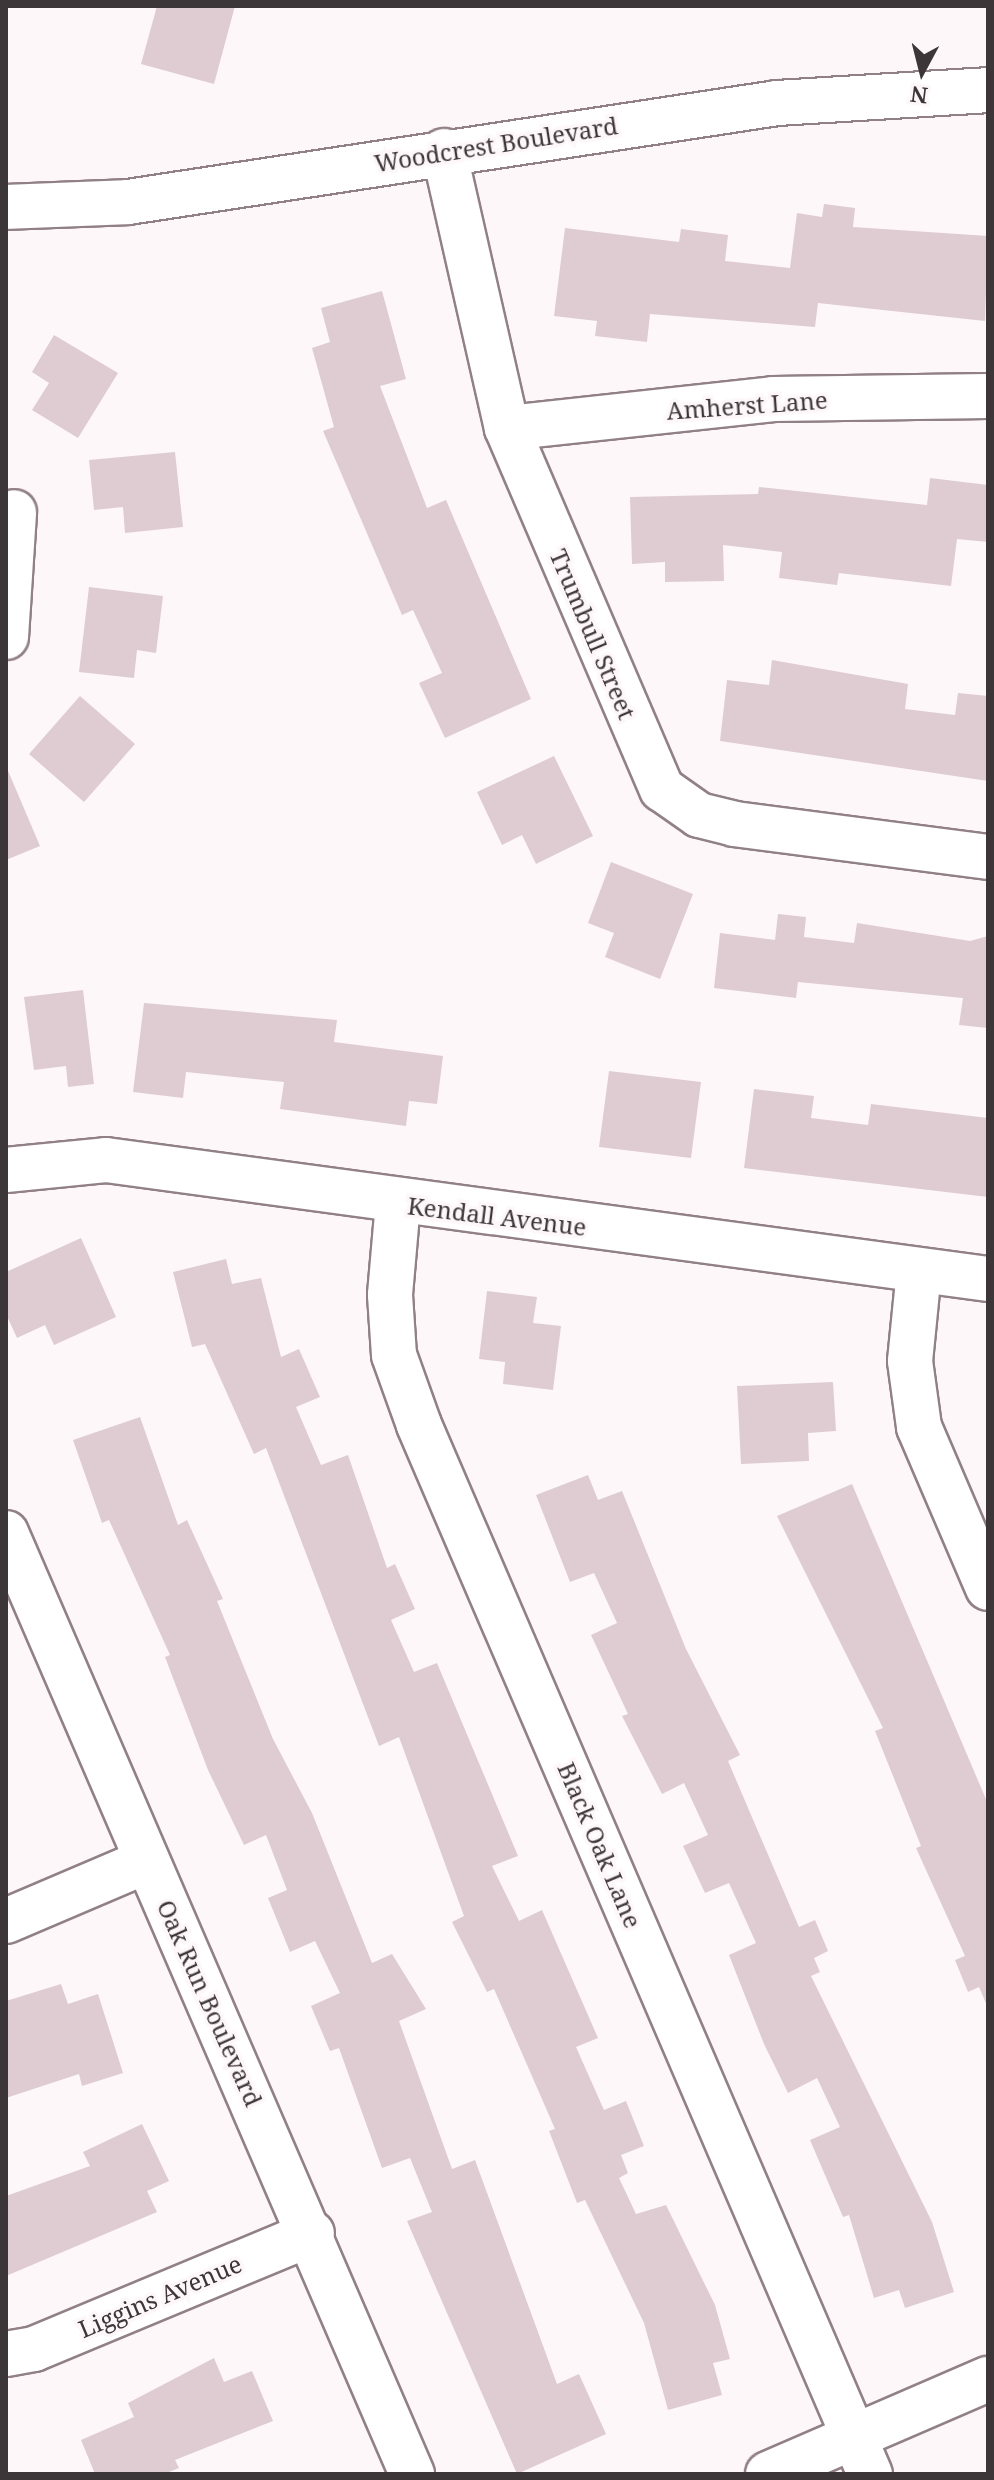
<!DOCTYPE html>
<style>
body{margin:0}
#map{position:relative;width:994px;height:2480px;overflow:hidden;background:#fef7f9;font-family:"Noto Serif",serif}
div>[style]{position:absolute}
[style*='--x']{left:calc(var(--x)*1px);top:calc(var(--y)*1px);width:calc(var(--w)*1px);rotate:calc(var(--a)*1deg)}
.building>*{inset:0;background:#deccd2}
.roads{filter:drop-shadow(2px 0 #918186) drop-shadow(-2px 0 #918186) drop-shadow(0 2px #918186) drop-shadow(0 -2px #918186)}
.minor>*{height:44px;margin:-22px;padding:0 22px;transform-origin:22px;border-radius:22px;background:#fff}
span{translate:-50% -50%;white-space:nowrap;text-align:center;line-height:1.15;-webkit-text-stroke:7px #fef7f9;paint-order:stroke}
.street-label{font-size:24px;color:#3d3638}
.frame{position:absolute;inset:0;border:8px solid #3d3638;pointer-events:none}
.north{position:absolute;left:882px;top:32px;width:80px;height:80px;-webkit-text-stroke:6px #fef7f9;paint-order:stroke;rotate:187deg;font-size:22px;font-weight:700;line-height:32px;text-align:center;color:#3d3638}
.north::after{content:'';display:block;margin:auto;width:28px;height:36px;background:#3d3638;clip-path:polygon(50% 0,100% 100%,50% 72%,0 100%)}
</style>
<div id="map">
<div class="building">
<i style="clip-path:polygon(157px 6px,235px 6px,214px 84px,141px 64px)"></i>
<i style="clip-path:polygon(824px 204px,855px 208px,853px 227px,988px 236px,985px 321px,818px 303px,815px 327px,650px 314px,647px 342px,595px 336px,597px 321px,554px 316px,565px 228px,679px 242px,681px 229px,728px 235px,725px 261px,790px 268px,797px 213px,822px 217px)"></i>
<i style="clip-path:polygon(382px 291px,406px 379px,380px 386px,427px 508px,446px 500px,531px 699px,445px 738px,419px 683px,442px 673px,413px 610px,402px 615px,323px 431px,334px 427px,312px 348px,330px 342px,321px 308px)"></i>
<i style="clip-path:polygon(54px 335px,118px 373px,78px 438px,32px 410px,49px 383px,32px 372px)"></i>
<i style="clip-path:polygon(175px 452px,183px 527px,125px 533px,123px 507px,94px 510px,89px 460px)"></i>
<i style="clip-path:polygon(930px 478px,988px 485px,988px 542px,957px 539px,951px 586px,839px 573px,837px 585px,779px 578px,782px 552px,723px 545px,724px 581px,665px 582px,665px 562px,632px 564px,630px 497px,758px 494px,759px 487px,927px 505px)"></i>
<i style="clip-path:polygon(89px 587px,163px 596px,156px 653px,137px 650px,134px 678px,79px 672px)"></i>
<i style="clip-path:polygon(772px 660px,908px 684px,905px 709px,955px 715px,958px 693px,988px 696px,988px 781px,720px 741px,727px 680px,769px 685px)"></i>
<i style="clip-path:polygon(80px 696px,135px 744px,84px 802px,29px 754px)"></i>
<i style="clip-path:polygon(554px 756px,593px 836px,536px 864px,522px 835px,502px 845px,477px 792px)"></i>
<i style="clip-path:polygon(6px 766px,40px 846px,6px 860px)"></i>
<i style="clip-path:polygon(611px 862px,693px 894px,660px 979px,605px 957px,614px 933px,588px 923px)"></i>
<i style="clip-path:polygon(778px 914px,806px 917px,804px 937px,854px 943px,857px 923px,970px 941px,988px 936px,988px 1028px,959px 1025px,963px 998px,798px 982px,796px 998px,714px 988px,720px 933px,775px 940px)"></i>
<i style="clip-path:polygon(83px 990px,94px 1084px,68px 1087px,66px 1066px,34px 1070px,24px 997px)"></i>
<i style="clip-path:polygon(144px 1003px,337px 1020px,334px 1042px,443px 1056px,437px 1104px,409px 1101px,406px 1126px,280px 1109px,284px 1082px,186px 1072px,183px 1098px,133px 1092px)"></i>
<i style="clip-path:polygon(609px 1071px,701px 1082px,691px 1158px,599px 1147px)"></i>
<i style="clip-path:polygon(754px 1089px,814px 1096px,811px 1118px,868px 1125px,871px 1104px,988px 1118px,988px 1197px,744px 1168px)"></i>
<i style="clip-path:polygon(81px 1238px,116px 1317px,54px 1345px,45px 1325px,17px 1338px,6px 1314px,6px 1272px)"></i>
<i style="clip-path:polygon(226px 1259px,232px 1284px,261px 1278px,281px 1357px,299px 1349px,320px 1397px,296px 1407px,321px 1465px,348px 1455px,387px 1568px,395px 1564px,415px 1609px,391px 1620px,414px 1672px,437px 1663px,518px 1856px,492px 1866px,519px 1921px,542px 1910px,598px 2038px,576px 2047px,604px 2110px,626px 2101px,644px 2146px,621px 2155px,628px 2173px,619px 2178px,636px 2214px,666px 2205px,715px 2305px,730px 2359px,713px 2363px,722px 2395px,668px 2410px,644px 2323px,585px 2200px,577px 2203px,549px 2131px,555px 2129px,494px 1989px,487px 1992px,452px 1922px,464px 1916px,399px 1737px,379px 1746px,266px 1448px,254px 1454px,205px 1344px,192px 1347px,173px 1272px)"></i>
<i style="clip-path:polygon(487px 1291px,537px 1297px,533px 1323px,561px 1326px,553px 1390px,503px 1384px,505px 1362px,479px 1359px)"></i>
<i style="clip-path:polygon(833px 1382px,836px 1431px,808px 1433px,809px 1461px,741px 1464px,737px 1386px)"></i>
<i style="clip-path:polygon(140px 1417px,178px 1525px,187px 1520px,223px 1599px,217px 1601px,273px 1739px,312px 1813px,372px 1963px,392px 1954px,426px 2009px,399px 2021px,452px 2169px,475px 2160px,557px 2384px,579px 2374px,606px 2434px,517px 2474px,407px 2221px,432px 2212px,410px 2158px,382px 2168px,339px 2048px,330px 2051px,311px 2006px,340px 1993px,315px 1941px,290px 1952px,268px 1898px,287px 1890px,266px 1835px,244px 1845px,208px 1770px,165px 1657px,170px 1655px,109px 1520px,102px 1523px,73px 1440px)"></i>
<i style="clip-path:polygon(588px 1475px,598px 1500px,622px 1491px,686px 1649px,740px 1755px,728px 1761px,799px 1927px,815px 1920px,828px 1951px,814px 1958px,820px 1972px,811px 1976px,932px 2222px,954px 2292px,905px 2308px,899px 2290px,874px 2298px,849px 2215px,843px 2217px,810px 2140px,840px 2127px,817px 2078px,788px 2093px,764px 2044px,729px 1955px,756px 1943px,729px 1883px,705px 1893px,683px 1846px,708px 1835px,684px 1783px,662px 1794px,622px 1716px,628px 1714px,591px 1635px,617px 1623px,594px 1573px,570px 1582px,536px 1495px)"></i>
<i style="clip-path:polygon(852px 1484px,988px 1804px,988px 2008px,979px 1987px,968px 1992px,955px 1960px,965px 1956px,916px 1848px,921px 1846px,875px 1731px,883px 1728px,777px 1516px)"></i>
<i style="clip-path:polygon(61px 1984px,68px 2004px,98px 1994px,123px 2073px,82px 2086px,79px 2074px,6px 2098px,6px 2001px)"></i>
<i style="clip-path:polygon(142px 2124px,169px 2181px,147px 2191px,157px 2212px,6px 2276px,6px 2196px,90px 2166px,83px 2152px)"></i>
<i style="clip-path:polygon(214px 2358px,224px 2382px,252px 2371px,273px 2421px,175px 2460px,179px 2468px,164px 2474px,95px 2474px,81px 2440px,134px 2417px,128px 2403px)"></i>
</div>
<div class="roads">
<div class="minor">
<i style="--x:444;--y:151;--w:284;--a:77.2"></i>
<i style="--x:507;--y:428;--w:393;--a:66.8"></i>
<i style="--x:662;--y:789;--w:45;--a:35.1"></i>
<i style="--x:699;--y:815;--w:36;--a:14"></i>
<i style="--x:734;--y:824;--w:256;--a:7.4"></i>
<i style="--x:6;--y:207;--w:122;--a:-2.3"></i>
<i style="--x:128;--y:202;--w:657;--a:-8.67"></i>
<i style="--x:777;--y:103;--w:211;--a:-3.5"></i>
<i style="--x:507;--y:428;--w:268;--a:-6.2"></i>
<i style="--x:773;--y:399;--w:215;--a:-0.8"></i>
<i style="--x:6;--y:637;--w:125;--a:-86.3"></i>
<i style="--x:6;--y:1170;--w:100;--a:-5.7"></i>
<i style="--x:106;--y:1160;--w:890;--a:7.68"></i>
<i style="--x:398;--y:1203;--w:92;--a:95"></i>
<i style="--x:390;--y:1295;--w:60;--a:86.2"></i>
<i style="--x:394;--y:1355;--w:74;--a:70.3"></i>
<i style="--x:419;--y:1425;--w:1142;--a:66.74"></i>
<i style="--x:919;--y:1271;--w:90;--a:95.7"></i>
<i style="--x:910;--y:1361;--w:67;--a:82.2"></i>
<i style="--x:919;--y:1427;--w:175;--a:66.8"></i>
<i style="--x:6;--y:1533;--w:1025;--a:66.66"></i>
<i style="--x:6;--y:1921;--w:153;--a:-23.1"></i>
<i style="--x:6;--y:2354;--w:28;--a:-10"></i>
<i style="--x:34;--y:2349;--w:301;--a:-22.6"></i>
<i style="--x:768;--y:2474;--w:240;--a:-23.4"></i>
</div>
</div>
<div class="street-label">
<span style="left:496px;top:144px;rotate:-9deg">Woodcrest Boulevard</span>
<span style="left:747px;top:405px;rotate:-4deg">Amherst Lane</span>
<span style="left:593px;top:634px;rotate:67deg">Trumbull Street</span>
<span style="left:497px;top:1216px;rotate:7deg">Kendall Avenue</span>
<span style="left:600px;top:1845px;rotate:67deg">Black Oak Lane</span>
<span style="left:210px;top:2003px;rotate:66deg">Oak Run Boulevard</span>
<span style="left:160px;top:2296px;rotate:-23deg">Liggins Avenue</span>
</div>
<div class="frame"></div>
<div class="north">N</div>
</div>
